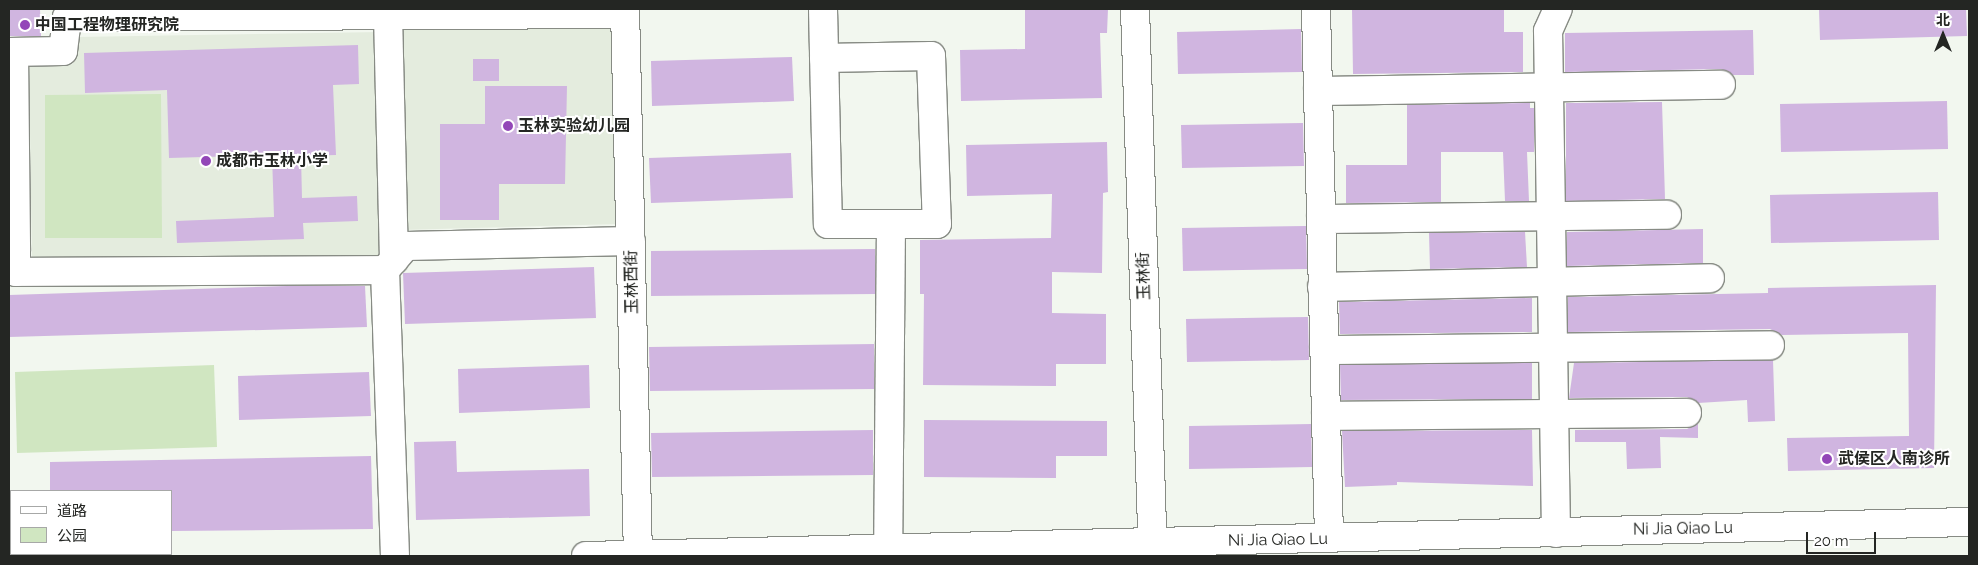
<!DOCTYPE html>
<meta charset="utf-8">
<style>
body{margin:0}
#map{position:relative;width:1978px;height:565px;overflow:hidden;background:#f2f7ef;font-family:Raleway,"Noto Sans SC",sans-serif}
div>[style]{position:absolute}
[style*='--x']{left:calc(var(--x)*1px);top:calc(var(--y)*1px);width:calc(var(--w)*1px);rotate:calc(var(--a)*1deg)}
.built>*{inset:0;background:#e4ecde}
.green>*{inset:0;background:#d0e6c1}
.building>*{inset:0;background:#d0b5e0}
.roads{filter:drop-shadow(1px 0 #878b84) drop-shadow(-1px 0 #878b84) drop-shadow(0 1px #878b84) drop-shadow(0 -1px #878b84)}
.minor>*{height:28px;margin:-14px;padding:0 14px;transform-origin:14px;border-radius:14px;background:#fff}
.major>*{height:28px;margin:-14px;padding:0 14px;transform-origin:14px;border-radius:14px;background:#fff}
.dots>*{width:14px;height:14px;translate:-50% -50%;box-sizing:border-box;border:2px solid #fff;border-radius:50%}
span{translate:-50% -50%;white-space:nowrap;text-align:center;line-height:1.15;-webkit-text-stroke:4px #fff;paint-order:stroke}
.poi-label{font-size:16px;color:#242623;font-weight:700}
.left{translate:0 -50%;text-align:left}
.street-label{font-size:16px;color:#242623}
.frame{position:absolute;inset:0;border:10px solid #242623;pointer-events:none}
.legend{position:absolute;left:10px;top:490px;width:162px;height:65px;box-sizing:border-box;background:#fff;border:1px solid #a7a8a7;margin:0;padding:6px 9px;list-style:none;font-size:15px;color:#242623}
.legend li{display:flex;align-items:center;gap:10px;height:25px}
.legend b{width:25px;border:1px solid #a7a8a7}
.north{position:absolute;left:1918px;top:10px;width:50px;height:50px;-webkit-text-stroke:4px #fff;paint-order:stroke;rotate:0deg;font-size:14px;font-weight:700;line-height:20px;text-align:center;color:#242623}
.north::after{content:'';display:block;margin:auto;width:18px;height:22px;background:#242623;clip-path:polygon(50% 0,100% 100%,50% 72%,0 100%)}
.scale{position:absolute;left:1806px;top:532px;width:70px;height:22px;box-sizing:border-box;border:2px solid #242623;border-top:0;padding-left:6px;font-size:15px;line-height:18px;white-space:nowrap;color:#242623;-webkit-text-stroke:4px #fff;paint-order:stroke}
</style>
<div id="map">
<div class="built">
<i style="clip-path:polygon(615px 23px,621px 224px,401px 230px,396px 27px)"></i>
<i style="clip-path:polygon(381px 32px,381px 255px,32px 262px,29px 67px,73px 64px,77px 37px)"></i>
</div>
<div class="green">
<i style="clip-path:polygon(161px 94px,162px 238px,45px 238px,45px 95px)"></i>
<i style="clip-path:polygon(214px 365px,217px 447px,17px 453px,15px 372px)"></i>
</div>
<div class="building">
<i style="clip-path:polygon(9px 9px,40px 9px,41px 36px,9px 36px)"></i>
<i style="clip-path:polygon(1025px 9px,1108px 9px,1107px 33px,1100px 33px,1102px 98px,961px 101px,960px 50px,1025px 49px)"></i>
<i style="clip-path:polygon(1352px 9px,1504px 9px,1504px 32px,1523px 32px,1523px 72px,1353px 74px)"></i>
<i style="clip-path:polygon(1819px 9px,1966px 9px,1967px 36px,1820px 40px)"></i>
<i style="clip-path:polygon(1301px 29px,1302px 72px,1178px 74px,1177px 32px)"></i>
<i style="clip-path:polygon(1753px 30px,1754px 75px,1733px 75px,1721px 69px,1565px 72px,1565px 33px)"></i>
<i style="clip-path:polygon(358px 45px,359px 84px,333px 85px,336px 155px,301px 156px,302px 198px,357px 196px,358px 221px,303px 223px,304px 239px,177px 243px,176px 221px,274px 217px,272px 155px,169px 158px,167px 90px,85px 93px,84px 53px)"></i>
<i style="clip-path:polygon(792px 57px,794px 101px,652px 106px,651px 61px)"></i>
<i style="clip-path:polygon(473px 59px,499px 59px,499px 81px,473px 81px)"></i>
<i style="clip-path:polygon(485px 86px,567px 86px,565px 184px,499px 184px,499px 220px,440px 220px,440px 124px,485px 124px)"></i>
<i style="clip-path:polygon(1947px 101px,1948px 149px,1781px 152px,1780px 104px)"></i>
<i style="clip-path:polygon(1662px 102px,1665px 199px,1566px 201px,1566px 103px)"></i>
<i style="clip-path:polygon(1530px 103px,1530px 108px,1534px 108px,1534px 152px,1527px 152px,1529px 201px,1505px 201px,1503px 152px,1441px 152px,1441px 202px,1346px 203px,1346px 165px,1407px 165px,1407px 105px)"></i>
<i style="clip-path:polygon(1303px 123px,1304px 166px,1182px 168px,1181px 125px)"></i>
<i style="clip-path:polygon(1107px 142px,1108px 192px,1103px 193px,1102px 273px,1052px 272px,1052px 313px,1106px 314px,1106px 364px,1056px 364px,1056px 386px,923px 385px,924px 294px,920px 294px,920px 240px,1051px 238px,1052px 194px,967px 196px,966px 145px)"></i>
<i style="clip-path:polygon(791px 153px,793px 198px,651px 203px,649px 158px)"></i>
<i style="clip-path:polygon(1938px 192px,1939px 240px,1771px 243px,1770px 195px)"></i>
<i style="clip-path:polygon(1306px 226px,1307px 269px,1183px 271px,1182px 228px)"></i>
<i style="clip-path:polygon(1703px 229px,1703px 263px,1567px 266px,1567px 232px)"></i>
<i style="clip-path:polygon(1525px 232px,1527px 267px,1430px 269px,1429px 233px)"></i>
<i style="clip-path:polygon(875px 249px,875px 294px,651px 296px,651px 251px)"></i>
<i style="clip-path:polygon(594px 267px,596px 318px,405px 324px,403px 273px)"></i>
<i style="clip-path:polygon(1936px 285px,1934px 468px,1788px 471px,1787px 438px,1909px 436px,1908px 333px,1782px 335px,1770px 329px,1568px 332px,1568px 297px,1768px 293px,1768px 288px)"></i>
<i style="clip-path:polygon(287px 286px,365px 286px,367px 327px,9px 337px,9px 295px)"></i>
<i style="clip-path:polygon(1532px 298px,1532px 332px,1340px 334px,1339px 302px)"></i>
<i style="clip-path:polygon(1308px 317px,1309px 360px,1187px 362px,1186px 319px)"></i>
<i style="clip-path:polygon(874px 344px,874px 389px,650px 391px,649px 347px)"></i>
<i style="clip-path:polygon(1773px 360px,1775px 421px,1748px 422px,1747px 400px,1698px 403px,1687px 397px,1569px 398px,1574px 363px)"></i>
<i style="clip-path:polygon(1532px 363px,1532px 399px,1341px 400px,1340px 365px)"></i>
<i style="clip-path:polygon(589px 365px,590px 408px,459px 413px,458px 369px)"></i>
<i style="clip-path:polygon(369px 372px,371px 416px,239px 420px,238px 376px)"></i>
<i style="clip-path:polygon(924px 420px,1107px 421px,1107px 456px,1056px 456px,1056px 478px,924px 477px)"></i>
<i style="clip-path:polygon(1698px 423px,1698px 438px,1660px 437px,1661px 468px,1627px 469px,1626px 442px,1575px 442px,1575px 430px,1687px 429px)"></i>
<i style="clip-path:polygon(1311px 424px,1312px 467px,1189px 469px,1189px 426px)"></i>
<i style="clip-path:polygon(873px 430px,873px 475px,652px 477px,651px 433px)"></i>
<i style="clip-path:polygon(1532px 430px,1533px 486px,1397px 482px,1397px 485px,1345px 487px,1342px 431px)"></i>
<i style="clip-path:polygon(456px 441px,457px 472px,589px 469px,590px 516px,416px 520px,414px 442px)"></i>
<i style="clip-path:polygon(371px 456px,373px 529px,171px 531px,171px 491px,50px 491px,50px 462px)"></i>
</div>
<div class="roads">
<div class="minor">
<i style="--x:625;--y:9;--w:546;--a:88.64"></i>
<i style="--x:823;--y:9;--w:215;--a:88.7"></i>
<i style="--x:828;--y:224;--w:63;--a:0"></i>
<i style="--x:1135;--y:9;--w:547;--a:88.12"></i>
<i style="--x:1316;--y:9;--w:529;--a:88.59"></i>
<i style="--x:388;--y:15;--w:245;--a:88.6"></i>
<i style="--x:9;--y:52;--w:54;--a:-1.1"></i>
<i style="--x:63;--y:51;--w:34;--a:-83"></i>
<i style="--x:67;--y:17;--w:558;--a:-0.31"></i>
<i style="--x:14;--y:52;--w:199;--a:89.4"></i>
<i style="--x:824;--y:58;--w:107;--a:-1.1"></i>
<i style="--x:931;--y:56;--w:168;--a:88"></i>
<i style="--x:937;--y:224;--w:46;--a:180"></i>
<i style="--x:891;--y:224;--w:325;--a:90.5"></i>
<i style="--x:1318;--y:91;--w:403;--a:-0.9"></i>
<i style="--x:1321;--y:219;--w:346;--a:-0.7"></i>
<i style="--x:9;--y:251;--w:7;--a:0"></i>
<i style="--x:16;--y:251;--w:21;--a:90"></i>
<i style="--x:16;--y:272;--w:369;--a:-0.3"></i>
<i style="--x:385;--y:270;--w:32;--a:-49"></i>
<i style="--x:406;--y:246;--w:225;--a:-1.3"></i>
<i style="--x:385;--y:270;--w:286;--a:88"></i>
<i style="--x:1322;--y:287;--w:388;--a:-1.3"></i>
<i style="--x:1324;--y:350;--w:446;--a:-0.6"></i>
<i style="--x:1326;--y:416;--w:361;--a:-0.5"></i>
<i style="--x:1556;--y:533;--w:502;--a:-90.91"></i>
<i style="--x:1548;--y:31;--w:24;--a:-66"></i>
</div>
<div class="major">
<i style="--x:586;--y:556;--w:1383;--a:-1.41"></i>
</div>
</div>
<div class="dots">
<i style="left:25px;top:25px;background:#9347b8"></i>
<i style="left:508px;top:126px;background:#9347b8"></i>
<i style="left:206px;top:161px;background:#9347b8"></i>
<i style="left:1827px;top:459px;background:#9347b8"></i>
</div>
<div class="poi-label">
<span class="left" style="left:35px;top:25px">中国工程物理研究院</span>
<span class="left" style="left:518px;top:126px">玉林实验幼儿园</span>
<span class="left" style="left:216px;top:161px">成都市玉林小学</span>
<span class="left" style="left:1838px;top:459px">武侯区人南诊所</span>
</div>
<div class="street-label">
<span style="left:1144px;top:276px;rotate:-92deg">玉林街</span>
<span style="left:632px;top:282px;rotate:-91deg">玉林西街</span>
<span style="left:1683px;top:529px;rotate:-1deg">Ni Jia Qiao Lu</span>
<span style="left:1278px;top:540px;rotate:-1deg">Ni Jia Qiao Lu</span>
</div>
<div class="frame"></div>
<ul class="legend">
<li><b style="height:6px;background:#fff"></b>道路</li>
<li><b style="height:14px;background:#d0e6c1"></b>公园</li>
</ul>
<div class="north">北</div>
<div class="scale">20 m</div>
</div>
